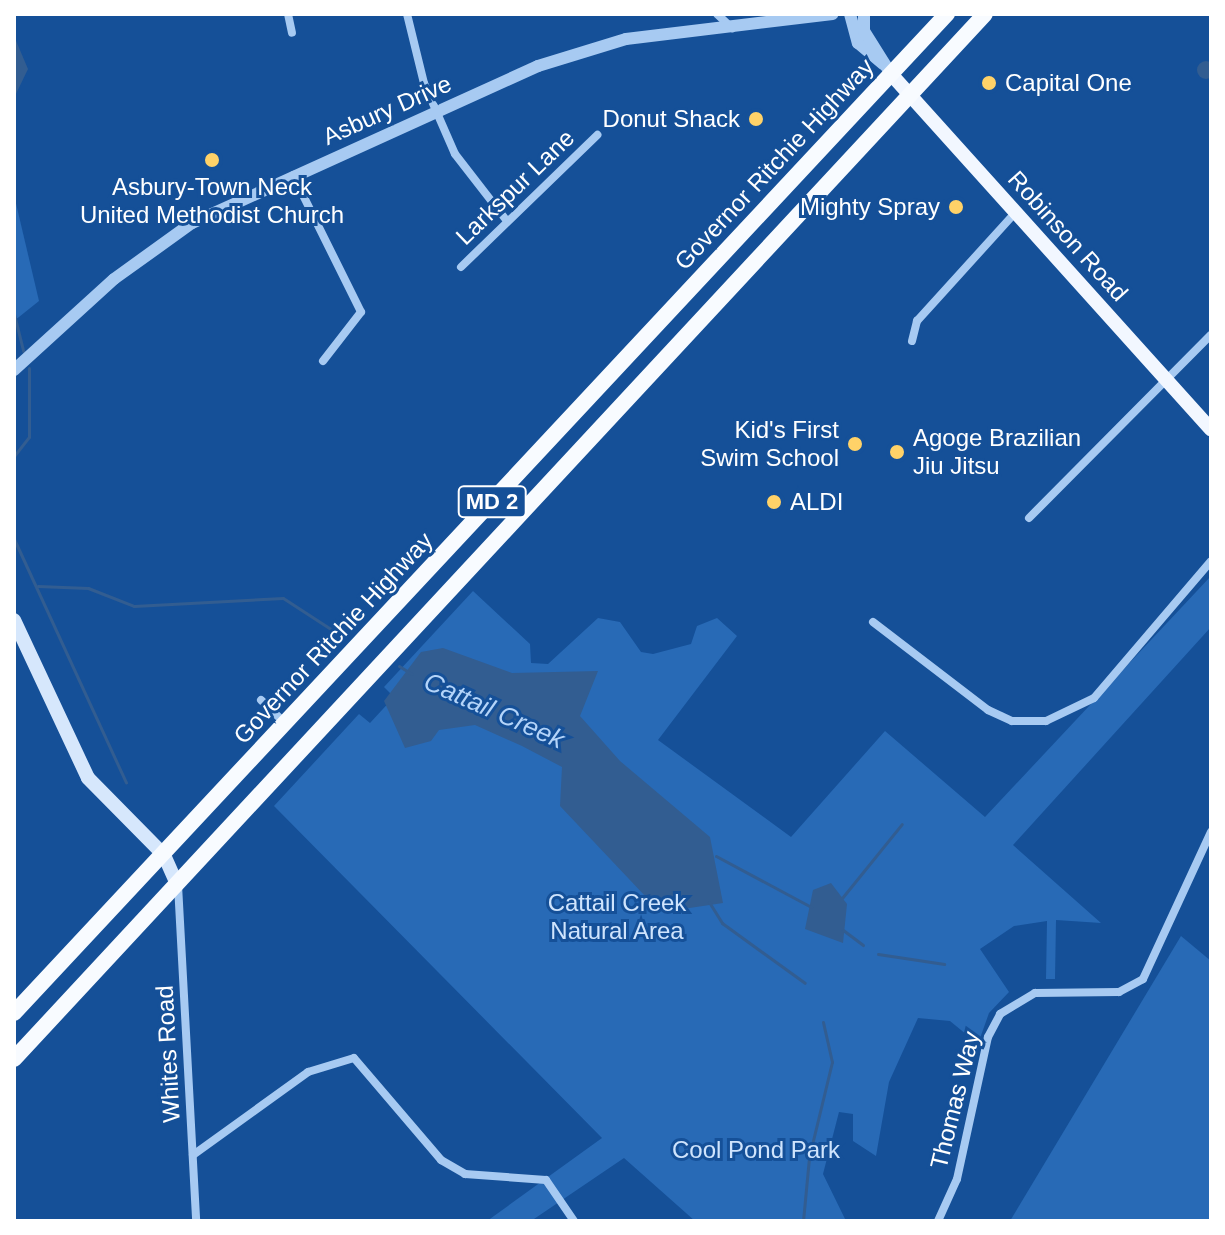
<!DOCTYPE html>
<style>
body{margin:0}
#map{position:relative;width:1225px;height:1235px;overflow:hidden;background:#155098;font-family:Helvetica,sans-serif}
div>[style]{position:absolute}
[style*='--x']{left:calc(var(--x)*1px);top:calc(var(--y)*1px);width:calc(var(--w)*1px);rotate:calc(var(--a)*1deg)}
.green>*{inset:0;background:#286ab6}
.water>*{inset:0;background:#325d91}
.round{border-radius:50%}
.stream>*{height:3px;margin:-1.5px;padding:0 1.5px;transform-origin:1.5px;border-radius:1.5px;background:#325d91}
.minor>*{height:8px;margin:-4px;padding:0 4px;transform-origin:4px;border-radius:4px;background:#a7caf2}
.tertiary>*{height:12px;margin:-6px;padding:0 6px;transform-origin:6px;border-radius:6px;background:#a7caf2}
.secondary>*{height:14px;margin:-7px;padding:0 7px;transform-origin:7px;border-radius:7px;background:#d6e7fc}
.primary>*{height:14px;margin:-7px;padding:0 7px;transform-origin:7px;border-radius:7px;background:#f2f7ff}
.trunk>*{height:16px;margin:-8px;padding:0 8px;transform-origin:8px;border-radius:8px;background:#f8fbff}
.dots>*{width:22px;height:22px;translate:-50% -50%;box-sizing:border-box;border:4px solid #155098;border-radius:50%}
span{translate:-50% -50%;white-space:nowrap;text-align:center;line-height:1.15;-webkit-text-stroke:6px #155098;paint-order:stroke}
.shield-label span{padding:2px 6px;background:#155098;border:2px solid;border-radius:6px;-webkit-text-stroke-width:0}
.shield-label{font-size:22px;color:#fff;font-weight:700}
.poi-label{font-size:24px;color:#fff}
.left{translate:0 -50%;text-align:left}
.right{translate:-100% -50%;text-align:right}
.street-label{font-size:24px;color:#fff}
.park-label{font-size:24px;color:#cfe4fd}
.water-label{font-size:26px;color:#b4d4f9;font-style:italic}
.frame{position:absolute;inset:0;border:16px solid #fff;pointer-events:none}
</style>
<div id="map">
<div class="green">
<i style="clip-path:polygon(14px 195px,39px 301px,14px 321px)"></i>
<i style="clip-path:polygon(1211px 576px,1211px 627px,1013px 845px,1101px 923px,1056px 920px,1055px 979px,1046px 979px,1047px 921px,1014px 926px,980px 949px,1009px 992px,989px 1013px,978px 1044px,950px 1021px,918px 1018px,889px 1082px,876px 1156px,853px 1141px,853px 1114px,839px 1112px,823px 1174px,846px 1221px,695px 1221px,624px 1158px,531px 1221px,487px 1221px,602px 1138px,274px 806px,359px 714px,370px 723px,394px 697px,384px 687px,473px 591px,530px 644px,531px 663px,548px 664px,598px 618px,620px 622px,641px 652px,653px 654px,691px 644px,697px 626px,717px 618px,737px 636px,658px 740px,791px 837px,885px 731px,985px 817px)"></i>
<i style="clip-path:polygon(1181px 936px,1211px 961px,1211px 1221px,1010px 1221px)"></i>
</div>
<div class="water">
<i style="clip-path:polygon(14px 36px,28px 69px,14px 98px)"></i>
<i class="round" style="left:1197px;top:61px;width:18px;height:18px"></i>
<i style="clip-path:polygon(443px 648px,512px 673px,598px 671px,580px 716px,620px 761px,710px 837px,723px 903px,676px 910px,646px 897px,560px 806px,562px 767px,522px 746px,475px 725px,439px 730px,431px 741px,405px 748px,384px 701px,421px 652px)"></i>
<i style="clip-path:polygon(831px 883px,847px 904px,843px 943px,805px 929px,813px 890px)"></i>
</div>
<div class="stream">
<i style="--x:14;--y:314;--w:38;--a:76"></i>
<i style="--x:14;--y:456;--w:24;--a:-52"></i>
<i style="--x:29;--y:437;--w:69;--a:-90"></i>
<i style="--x:14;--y:539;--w:268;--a:65.3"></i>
<i style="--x:38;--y:586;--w:50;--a:2.3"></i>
<i style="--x:88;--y:588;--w:49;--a:21.4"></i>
<i style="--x:134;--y:606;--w:149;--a:-3.1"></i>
<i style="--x:283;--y:598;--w:72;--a:33"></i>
<i style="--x:399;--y:666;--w:15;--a:32"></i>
<i style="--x:716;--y:856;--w:108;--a:28.2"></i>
<i style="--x:842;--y:898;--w:95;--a:-51"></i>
<i style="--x:709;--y:902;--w:25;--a:58"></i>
<i style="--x:722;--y:923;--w:102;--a:35.9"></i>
<i style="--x:843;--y:930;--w:25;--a:37"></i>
<i style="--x:878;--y:954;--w:67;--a:8.6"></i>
<i style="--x:803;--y:1221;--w:64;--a:-84.6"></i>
<i style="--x:809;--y:1157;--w:98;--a:-76.4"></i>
<i style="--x:832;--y:1062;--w:41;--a:-102.7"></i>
</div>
<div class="minor">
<i style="--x:288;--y:14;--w:19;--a:78"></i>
<i style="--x:407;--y:14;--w:71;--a:76.2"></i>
<i style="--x:424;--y:83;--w:77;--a:66.4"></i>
<i style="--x:455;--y:154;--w:85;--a:52.2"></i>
<i style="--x:717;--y:14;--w:21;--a:43"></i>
<i style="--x:293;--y:175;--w:153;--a:63.6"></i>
<i style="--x:361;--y:312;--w:62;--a:127.8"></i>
<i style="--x:461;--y:267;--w:190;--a:-44.1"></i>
<i style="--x:912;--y:341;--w:21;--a:-76"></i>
<i style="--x:917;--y:321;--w:147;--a:-47.8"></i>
<i style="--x:1029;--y:518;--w:258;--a:-45.2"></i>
<i style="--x:873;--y:622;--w:145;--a:37.4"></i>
<i style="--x:988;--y:710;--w:26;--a:25"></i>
<i style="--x:1012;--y:721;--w:34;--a:0"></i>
<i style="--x:1046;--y:721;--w:53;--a:-25.6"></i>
<i style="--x:1094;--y:698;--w:180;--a:-49.5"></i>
<i style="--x:261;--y:700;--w:33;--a:44"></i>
<i style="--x:178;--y:885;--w:336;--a:86.9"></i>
<i style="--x:193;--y:1155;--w:142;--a:-35.8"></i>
<i style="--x:308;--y:1072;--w:48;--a:-16.9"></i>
<i style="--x:354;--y:1058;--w:134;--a:49.5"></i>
<i style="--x:441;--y:1160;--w:28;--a:30"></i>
<i style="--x:465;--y:1174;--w:81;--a:4.2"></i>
<i style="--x:546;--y:1180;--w:50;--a:55.7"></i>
<i style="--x:938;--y:1221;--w:46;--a:-65.7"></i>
<i style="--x:957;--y:1179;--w:145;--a:-77.7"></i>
<i style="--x:988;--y:1037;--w:26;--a:-62"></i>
<i style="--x:1000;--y:1014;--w:41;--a:-31"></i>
<i style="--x:1035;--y:993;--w:84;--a:-0.7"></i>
<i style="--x:1119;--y:992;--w:27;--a:-28"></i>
<i style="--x:1143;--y:979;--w:162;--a:-65.2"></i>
</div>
<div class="tertiary">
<i style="--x:850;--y:14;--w:30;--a:75"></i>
<i style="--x:858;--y:43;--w:33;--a:40"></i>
<i style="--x:864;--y:14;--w:17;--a:90"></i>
<i style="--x:864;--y:31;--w:51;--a:57.9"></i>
<i style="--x:14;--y:370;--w:135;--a:-42.3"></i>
<i style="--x:114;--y:279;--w:96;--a:-35.7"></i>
<i style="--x:192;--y:223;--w:380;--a:-24.4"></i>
<i style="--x:538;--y:66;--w:92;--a:-17.1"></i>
<i style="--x:626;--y:39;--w:208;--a:-6.9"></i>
</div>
<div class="secondary">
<i style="--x:14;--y:620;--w:174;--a:64.9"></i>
<i style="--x:88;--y:778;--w:108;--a:45.4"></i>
<i style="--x:164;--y:855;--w:32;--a:66"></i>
</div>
<div class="primary">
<i style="--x:891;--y:74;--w:478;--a:48"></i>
</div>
<div class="trunk">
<i style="--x:14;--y:1013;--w:1367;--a:-46.96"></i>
<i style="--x:14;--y:1059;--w:1426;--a:-47.1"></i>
</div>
<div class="dots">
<i style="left:989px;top:83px;background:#ffd268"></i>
<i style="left:756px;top:119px;background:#ffd268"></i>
<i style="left:212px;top:160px;background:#ffd268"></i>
<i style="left:956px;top:207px;background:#ffd268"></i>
<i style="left:855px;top:444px;background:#ffd268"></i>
<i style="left:897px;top:452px;background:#ffd268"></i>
<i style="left:774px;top:502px;background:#ffd268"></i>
</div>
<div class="shield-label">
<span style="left:492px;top:502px">MD 2</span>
</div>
<div class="poi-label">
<span class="left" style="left:1005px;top:83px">Capital One</span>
<span class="right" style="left:740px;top:119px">Donut Shack</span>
<span style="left:212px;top:201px">Asbury-Town Neck<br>United Methodist Church</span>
<span class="right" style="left:940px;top:207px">Mighty Spray</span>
<span class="right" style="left:839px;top:444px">Kid's First<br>Swim School</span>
<span class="left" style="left:913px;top:452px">Agoge Brazilian<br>Jiu Jitsu</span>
<span class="left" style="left:790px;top:502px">ALDI</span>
</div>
<div class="street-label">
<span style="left:387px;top:110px;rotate:-24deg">Asbury Drive</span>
<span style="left:774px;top:164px;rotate:-47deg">Governor Ritchie Highway</span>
<span style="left:515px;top:187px;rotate:-44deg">Larkspur Lane</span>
<span style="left:1068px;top:236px;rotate:48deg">Robinson Road</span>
<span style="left:333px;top:638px;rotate:-47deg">Governor Ritchie Highway</span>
<span style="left:168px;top:1054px;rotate:-93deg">Whites Road</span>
<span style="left:955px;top:1100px;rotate:-76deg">Thomas Way</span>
</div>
<div class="park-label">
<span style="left:617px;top:917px">Cattail Creek<br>Natural Area</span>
<span style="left:756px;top:1150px">Cool Pond Park</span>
</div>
<div class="water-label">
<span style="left:494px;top:711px;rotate:24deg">Cattail Creek</span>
</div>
<div class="frame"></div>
</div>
